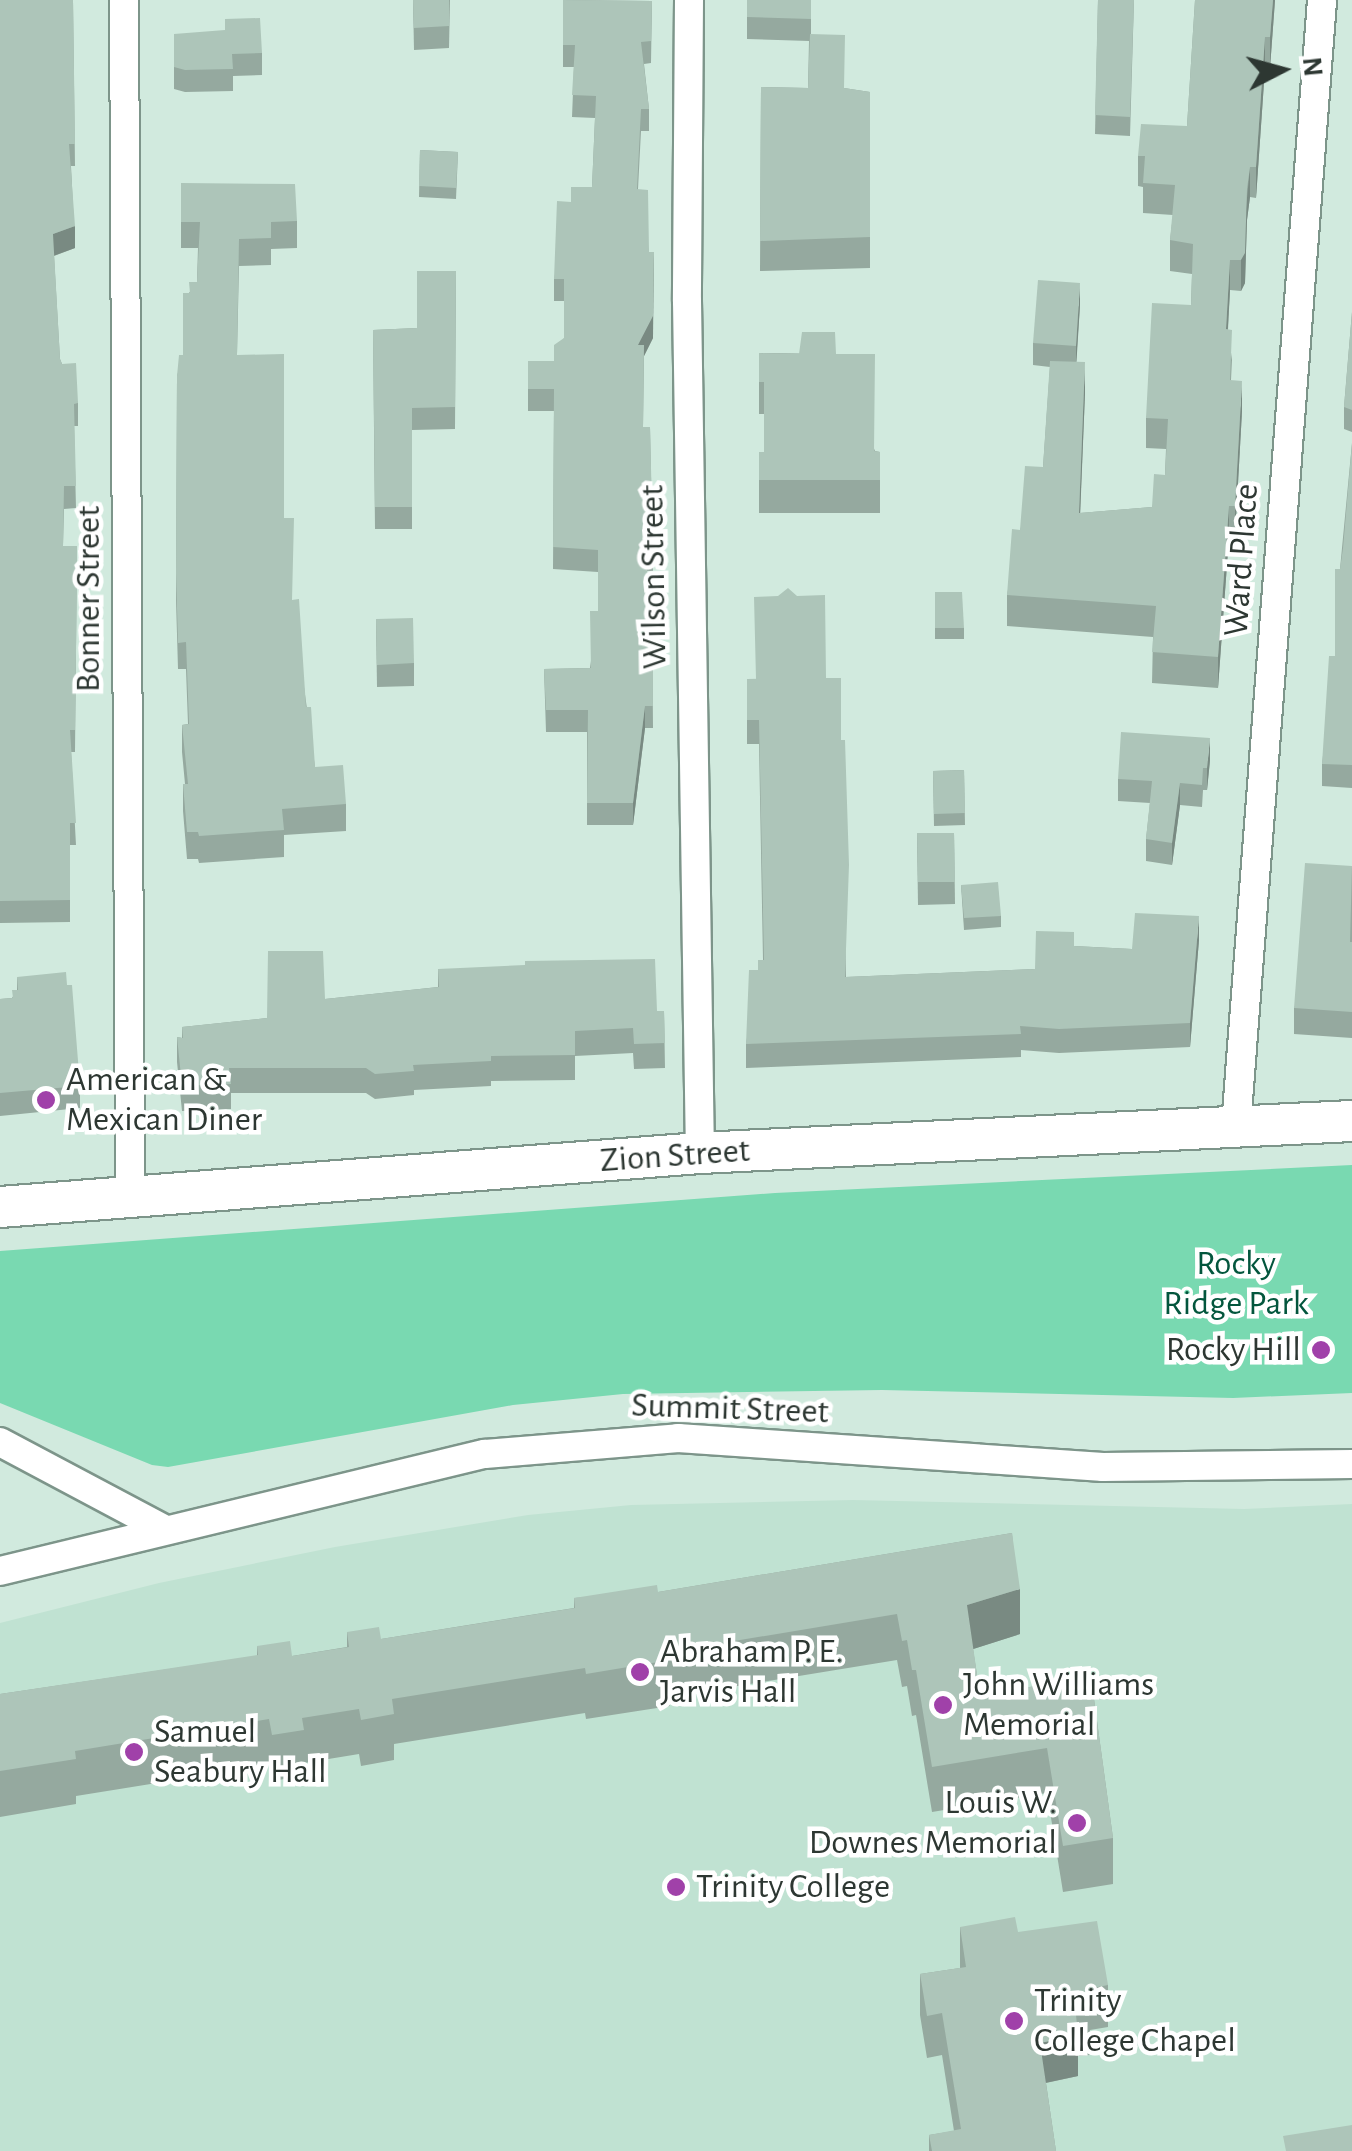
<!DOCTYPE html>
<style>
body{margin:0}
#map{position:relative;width:1352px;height:2151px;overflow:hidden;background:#d1eade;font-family:"Alegreya Sans",sans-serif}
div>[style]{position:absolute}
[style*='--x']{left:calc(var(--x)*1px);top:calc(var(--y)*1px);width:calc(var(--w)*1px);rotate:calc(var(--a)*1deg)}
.built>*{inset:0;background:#c0e2d2}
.green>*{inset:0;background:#79d9b1}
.roads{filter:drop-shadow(2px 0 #7d958a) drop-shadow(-2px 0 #7d958a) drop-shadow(0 2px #7d958a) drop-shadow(0 -2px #7d958a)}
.street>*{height:28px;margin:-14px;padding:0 14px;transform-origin:14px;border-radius:14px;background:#fff}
.secondary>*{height:40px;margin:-20px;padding:0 20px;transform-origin:20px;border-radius:20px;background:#fff}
.wall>*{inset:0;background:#95a99f}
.shaded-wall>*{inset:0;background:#798a82}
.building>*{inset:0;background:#adc5b9}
.dots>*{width:28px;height:28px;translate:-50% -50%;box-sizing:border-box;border:5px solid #fff;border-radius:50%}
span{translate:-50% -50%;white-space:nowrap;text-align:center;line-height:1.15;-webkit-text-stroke:9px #fff;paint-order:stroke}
.street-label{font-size:35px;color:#2d3732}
.poi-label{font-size:35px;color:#2d3732}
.left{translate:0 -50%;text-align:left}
.right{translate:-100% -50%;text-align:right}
.park-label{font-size:35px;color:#03563d}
.north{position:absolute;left:1232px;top:20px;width:100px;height:100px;-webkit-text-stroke:8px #fff;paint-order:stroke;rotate:84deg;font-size:28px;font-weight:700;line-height:40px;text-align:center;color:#2d3732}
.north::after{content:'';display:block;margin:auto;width:35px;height:45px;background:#2d3732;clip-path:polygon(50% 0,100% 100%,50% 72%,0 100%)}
</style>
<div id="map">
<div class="built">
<i style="clip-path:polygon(853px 1500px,1244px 1509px,1352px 1504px,1352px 2151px,0 2151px,0 1623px,159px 1583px,335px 1547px,528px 1515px,631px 1505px)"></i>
</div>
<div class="green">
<i style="clip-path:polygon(1352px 1165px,1352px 1393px,1233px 1398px,882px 1390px,623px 1394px,513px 1405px,168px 1467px,152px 1465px,0 1403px,0 1251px,775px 1193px)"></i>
</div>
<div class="roads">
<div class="street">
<i style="--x:124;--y:0;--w:1197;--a:89.71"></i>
<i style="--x:689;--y:0;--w:301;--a:90.4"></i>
<i style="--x:687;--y:301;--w:852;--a:89.13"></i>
<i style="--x:1236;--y:1126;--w:1129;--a:-85.63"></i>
<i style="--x:0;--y:1442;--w:183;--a:28"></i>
<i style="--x:0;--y:1571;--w:499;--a:-13.6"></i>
<i style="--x:485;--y:1454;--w:194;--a:-4.7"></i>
<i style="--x:678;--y:1438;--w:426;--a:3.9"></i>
<i style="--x:1103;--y:1467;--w:249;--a:-0.7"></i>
</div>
<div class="secondary">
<i style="--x:0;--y:1207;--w:702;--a:-4.41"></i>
<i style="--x:700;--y:1153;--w:653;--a:-2.81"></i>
</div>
</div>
<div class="wall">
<i style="clip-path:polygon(0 0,73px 0,75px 166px,71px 166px,75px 248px,54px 256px,60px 359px,78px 403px,78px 426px,74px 426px,76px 508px,64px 509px,63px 546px,77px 546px,75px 752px,71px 752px,76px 845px,70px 845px,70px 922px,0 923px)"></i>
<i style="clip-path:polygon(413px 0,450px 0,449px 48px,414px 50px)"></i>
<i style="clip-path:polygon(563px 0,652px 1px,651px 63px,644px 64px,649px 109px,649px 131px,641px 131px,638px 189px,649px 252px,653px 338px,644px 356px,643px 427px,650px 427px,653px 571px,647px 571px,652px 606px,653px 728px,645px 728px,633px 825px,587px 825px,587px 732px,546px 732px,544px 669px,590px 668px,598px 611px,598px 572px,553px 569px,554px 411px,528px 411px,528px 361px,554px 361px,564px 338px,564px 301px,554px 301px,554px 279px,571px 202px,592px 187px,595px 118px,572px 117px,574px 67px,563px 67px)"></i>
<i style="clip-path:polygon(747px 0,811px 0,811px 34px,844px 88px,870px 92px,870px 268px,760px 271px,761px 87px,808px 88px,809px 41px,747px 39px)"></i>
<i style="clip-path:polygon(1098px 0,1134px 0,1130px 136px,1095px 134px)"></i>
<i style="clip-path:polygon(1195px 0,1275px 0,1270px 68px,1265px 68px,1256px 198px,1250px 197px,1247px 220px,1245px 283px,1241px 291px,1230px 290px,1228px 330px,1232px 360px,1231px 380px,1242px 411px,1235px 537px,1229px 537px,1218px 688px,1152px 683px,1153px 637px,1007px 626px,1007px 595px,1020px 530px,1043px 467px,1050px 367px,1033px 365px,1033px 343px,1080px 305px,1076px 362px,1085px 393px,1080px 513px,1152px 507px,1165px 475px,1166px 449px,1146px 448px,1146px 418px,1191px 305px,1192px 274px,1170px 271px,1170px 240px,1173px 215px,1143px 213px,1143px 187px,1138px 186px,1138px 156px,1187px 126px)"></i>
<i style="clip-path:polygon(174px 34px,262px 53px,262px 75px,233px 76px,233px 91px,185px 92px,174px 89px)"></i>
<i style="clip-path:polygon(420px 150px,458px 152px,456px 199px,419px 197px)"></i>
<i style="clip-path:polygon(181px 183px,297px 221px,297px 248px,271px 249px,271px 265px,239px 266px,237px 355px,284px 518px,292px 600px,315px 767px,346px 804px,346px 831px,284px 835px,284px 857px,199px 863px,198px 859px,187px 859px,183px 811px,183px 784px,185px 784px,182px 752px,182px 725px,188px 724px,186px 669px,178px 669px,176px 600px,177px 376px,183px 355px,189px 293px,197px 282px,198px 248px,181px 248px)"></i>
<i style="clip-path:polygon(456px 271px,455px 429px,412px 430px,412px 529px,375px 529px,373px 330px,417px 328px)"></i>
<i style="clip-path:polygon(1352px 312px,1352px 432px,1344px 429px,1344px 407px)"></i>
<i style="clip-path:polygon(759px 353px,836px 354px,875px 451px,880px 452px,880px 513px,759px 513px,759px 452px,764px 452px,764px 414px,759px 414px)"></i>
<i style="clip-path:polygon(1352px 443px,1352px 788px,1322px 786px,1322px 764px,1335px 656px,1340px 569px)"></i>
<i style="clip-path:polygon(935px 592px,964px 628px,964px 639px,935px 639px)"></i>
<i style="clip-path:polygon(376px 619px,414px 663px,414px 686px,377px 687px)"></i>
<i style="clip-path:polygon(826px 678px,841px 740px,846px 977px,1035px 969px,1074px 946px,1132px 949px,1199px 940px,1190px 1047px,1059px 1053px,1021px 1050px,1021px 1057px,746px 1068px,746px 1044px,758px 970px,763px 960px,759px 744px,747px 744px,747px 679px)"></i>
<i style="clip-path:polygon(1210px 760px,1207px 790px,1203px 790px,1202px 807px,1180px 805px,1172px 865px,1146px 861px,1146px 839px,1150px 803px,1118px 801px,1118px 779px)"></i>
<i style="clip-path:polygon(964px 770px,965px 825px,934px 826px,933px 771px)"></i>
<i style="clip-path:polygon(917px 833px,954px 833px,955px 904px,918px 905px)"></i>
<i style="clip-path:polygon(1352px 866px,1352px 1038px,1294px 1034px,1294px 1008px)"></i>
<i style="clip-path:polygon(961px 885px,1001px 916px,1001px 927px,964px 930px)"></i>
<i style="clip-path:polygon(438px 969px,657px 1011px,664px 1011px,665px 1068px,634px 1069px,633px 1053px,575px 1056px,575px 1080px,491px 1081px,491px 1086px,414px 1090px,414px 1095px,375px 1099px,366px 1093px,231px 1093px,231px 1109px,182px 1111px,177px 1062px,177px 1037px,182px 1038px,182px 1027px,267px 1018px,325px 999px,438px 987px)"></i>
<i style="clip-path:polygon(17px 977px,80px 1086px,80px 1108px,0 1116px,0 999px,12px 998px,17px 990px)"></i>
<i style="clip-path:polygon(1012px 1533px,1020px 1634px,973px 1649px,980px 1695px,1091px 1677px,1113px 1838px,1113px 1884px,1063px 1892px,1047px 1793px,932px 1812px,916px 1715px,912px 1716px,907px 1686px,902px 1687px,897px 1660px,670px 1697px,670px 1706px,586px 1719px,585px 1713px,394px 1744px,394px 1760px,361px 1766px,359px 1754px,304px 1763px,304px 1776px,272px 1781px,269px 1765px,76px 1796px,76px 1804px,0 1817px,0 1694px,257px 1656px,257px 1646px,292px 1656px,347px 1647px,347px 1632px,381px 1639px,574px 1608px,574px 1598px,658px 1592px)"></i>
<i style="clip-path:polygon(960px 1927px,1018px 1932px,1108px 1985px,1108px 2027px,1090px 2030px,1090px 2055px,1078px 2056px,1078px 2076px,1046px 2083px,1056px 2151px,929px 2151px,929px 2135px,954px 2131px,942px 2055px,927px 2058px,920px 2015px,920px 1974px,960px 1968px)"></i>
</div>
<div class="shaded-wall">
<i style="clip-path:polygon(1273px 0,1275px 0,1270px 68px,1270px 37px)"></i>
<i style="clip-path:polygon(1265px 37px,1265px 68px,1256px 198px,1256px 167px)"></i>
<i style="clip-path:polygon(1250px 167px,1250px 197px,1247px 220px,1245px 283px,1241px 291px,1241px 260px)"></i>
<i style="clip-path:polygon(75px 226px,75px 248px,53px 256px,53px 234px)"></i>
<i style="clip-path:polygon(654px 252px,653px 338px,644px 356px,638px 345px)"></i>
<i style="clip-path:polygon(1230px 260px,1230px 290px,1226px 360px,1226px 329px)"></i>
<i style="clip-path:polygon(1080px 283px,1080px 305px,1076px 369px,1076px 346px)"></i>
<i style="clip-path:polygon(1085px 362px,1085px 393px,1079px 543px,1079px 513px)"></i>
<i style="clip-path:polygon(1242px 381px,1242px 411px,1235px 537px,1235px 506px)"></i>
<i style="clip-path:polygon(1229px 506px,1229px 537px,1218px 688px,1218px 657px)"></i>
<i style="clip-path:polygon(645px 706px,645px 728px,633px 825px,633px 803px)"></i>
<i style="clip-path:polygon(1210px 738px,1210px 760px,1207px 790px,1207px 768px)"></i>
<i style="clip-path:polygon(1180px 783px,1180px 805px,1172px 865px,1172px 843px)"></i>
<i style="clip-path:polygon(1199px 916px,1199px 940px,1190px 1047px,1190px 1023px)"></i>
<i style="clip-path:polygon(1020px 1589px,1020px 1634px,967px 1651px,967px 1605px)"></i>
<i style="clip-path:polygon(1078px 2035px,1078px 2076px,1040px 2084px,1040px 2043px)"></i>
</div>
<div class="building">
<i style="clip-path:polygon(0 0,73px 0,75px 144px,69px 144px,75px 226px,53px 234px,60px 359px,62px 364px,76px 363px,78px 403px,74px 404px,76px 486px,64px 486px,63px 546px,77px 546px,77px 574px,75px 730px,70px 730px,76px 823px,70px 823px,70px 900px,0 901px)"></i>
<i style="clip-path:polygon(413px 0,449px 0,449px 26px,414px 28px)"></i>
<i style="clip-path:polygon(563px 0,652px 1px,651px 41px,641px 42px,649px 109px,641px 109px,637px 189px,648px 190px,649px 252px,654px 252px,653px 316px,638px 345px,644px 345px,643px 427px,650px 427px,653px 549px,644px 549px,652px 606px,653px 706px,645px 706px,633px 803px,587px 803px,588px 710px,546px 710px,544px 669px,591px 668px,590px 611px,598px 611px,598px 550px,553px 547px,554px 389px,528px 389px,528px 361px,554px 361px,554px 345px,564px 338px,564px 279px,554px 279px,557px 201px,571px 202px,571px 187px,592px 187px,596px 96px,572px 95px,575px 45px,563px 45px)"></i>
<i style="clip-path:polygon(747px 0,811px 0,811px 19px,747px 17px)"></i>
<i style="clip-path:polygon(1098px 0,1134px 0,1130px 117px,1095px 115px)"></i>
<i style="clip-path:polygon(1195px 0,1273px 0,1270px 37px,1265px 37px,1256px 167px,1250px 167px,1247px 189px,1245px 253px,1241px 260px,1230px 260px,1226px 329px,1232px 330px,1230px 380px,1242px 381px,1235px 506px,1229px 506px,1218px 657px,1152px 652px,1156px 606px,1007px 595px,1012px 529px,1020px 530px,1025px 466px,1043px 467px,1050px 361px,1085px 362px,1079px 513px,1152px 507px,1154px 474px,1165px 475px,1168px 419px,1146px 418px,1152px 303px,1191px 305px,1193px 244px,1170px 240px,1175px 185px,1143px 183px,1145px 156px,1138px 156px,1141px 124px,1187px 126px)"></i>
<i style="clip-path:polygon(260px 18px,262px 53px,232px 54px,233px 69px,185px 70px,174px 67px,174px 34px,225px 30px,225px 19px)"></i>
<i style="clip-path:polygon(810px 34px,845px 35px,844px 88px,870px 92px,870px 237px,760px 241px,761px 87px,808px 88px)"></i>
<i style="clip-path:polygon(420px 150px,458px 152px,456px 188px,419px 186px)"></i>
<i style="clip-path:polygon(181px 183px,295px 184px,297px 221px,271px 222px,271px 238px,239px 239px,237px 355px,284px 354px,284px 518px,294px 518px,292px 600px,299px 599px,306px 707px,311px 707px,315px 767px,343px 765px,346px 804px,282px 809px,284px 830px,199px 836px,198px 832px,187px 832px,183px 784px,188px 784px,182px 725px,189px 724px,186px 642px,178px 643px,176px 573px,177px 376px,179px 355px,183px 355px,183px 293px,190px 293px,189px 282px,197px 282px,200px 222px,181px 222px)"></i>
<i style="clip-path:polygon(417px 271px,456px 271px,455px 407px,412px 408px,412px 507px,375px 507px,373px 330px,417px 328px)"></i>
<i style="clip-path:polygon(1038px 280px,1080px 283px,1076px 346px,1033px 343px)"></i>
<i style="clip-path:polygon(1352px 312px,1352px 410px,1344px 407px)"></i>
<i style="clip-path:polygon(802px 332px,835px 332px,836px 354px,875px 354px,874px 451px,880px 452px,880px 480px,759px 480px,759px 452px,764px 452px,764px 382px,759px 382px,759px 353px,799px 354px)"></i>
<i style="clip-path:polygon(1352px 443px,1352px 765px,1322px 764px,1329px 656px,1335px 656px,1335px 569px,1340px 569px,1343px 548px)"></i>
<i style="clip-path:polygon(788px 588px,797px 596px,825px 595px,826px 678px,841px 678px,841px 740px,845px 740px,849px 865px,845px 977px,1035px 969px,1036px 931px,1074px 932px,1074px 946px,1132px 949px,1135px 913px,1199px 916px,1190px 1023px,1059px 1029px,1020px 1026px,1021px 1034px,746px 1044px,749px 970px,758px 970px,758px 960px,764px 960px,759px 720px,747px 720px,747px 679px,756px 679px,754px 597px,778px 596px)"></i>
<i style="clip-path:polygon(935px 592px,962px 592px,964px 628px,935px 628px)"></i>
<i style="clip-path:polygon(413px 618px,414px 663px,377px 665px,376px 619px)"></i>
<i style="clip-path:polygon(1121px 732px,1210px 738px,1207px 768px,1203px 768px,1202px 785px,1180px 783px,1172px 843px,1146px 839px,1152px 781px,1118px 779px)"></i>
<i style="clip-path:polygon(964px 770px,965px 813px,934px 814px,933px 771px)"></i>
<i style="clip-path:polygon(917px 833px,954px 833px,955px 882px,918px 882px)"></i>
<i style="clip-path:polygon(1305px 863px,1352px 866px,1350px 942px,1352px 942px,1352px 1012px,1294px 1008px)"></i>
<i style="clip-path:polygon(998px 882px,1001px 916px,964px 918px,961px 885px)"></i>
<i style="clip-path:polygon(268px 951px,323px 951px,325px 999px,439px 987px,438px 969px,525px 965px,525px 961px,655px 959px,657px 1011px,664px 1011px,665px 1043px,634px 1044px,633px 1028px,575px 1031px,575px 1055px,491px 1056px,491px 1061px,413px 1065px,414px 1071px,375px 1074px,366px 1068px,229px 1068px,231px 1084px,182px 1086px,177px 1037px,183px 1038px,182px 1027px,267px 1018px)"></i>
<i style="clip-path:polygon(66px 972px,67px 985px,72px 985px,80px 1086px,0 1093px,0 999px,13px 998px,12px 990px,18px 990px,17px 977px)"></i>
<i style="clip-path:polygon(1012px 1533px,1020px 1589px,967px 1605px,980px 1695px,1091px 1677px,1113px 1838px,1063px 1846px,1047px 1748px,932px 1767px,916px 1670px,912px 1670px,907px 1640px,902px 1641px,897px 1614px,668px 1652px,670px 1660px,586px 1674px,585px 1668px,392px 1699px,394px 1714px,361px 1720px,359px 1709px,302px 1718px,304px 1730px,272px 1735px,269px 1719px,75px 1751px,76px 1759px,0 1771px,0 1694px,258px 1655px,257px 1646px,290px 1641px,292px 1656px,349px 1647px,347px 1632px,379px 1627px,381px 1639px,575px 1608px,574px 1598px,657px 1585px,658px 1592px)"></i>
<i style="clip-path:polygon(1015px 1917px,1018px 1932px,1097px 1921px,1108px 1985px,1088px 1989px,1090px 2013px,1076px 2015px,1078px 2035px,1040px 2043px,1056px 2151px,932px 2151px,929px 2135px,961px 2129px,942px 2013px,927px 2016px,920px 1974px,966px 1967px,960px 1927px)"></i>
<i style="clip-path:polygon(1352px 2125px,1352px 2151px,1286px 2151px,1283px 2136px)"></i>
</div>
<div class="dots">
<i style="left:46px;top:1100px;background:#a041a9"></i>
<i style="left:1321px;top:1350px;background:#a041a9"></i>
<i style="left:640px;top:1672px;background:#a041a9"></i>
<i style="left:943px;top:1705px;background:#a041a9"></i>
<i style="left:134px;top:1752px;background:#a041a9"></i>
<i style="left:1077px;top:1823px;background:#a041a9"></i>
<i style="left:676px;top:1887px;background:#a041a9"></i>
<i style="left:1014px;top:2021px;background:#a041a9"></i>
</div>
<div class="street-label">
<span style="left:1242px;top:560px;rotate:-86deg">Ward Place</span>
<span style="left:654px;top:577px;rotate:-91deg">Wilson Street</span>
<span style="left:89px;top:599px;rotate:-90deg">Bonner Street</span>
<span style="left:675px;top:1156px;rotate:-4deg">Zion Street</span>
<span style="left:730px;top:1409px;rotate:2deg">Summit Street</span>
</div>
<div class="poi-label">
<span class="left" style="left:66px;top:1100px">American &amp;<br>Mexican Diner</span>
<span class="right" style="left:1301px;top:1350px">Rocky Hill</span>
<span class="left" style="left:660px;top:1672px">Abraham P. E.<br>Jarvis Hall</span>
<span class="left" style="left:963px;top:1705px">John Williams<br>Memorial</span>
<span class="left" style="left:154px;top:1752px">Samuel<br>Seabury Hall</span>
<span class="right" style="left:1057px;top:1823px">Louis W.<br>Downes Memorial</span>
<span class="left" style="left:696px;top:1887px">Trinity College</span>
<span class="left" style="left:1034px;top:2021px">Trinity<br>College Chapel</span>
</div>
<div class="park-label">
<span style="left:1236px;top:1284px">Rocky<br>Ridge Park</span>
</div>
<div class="north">N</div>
</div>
